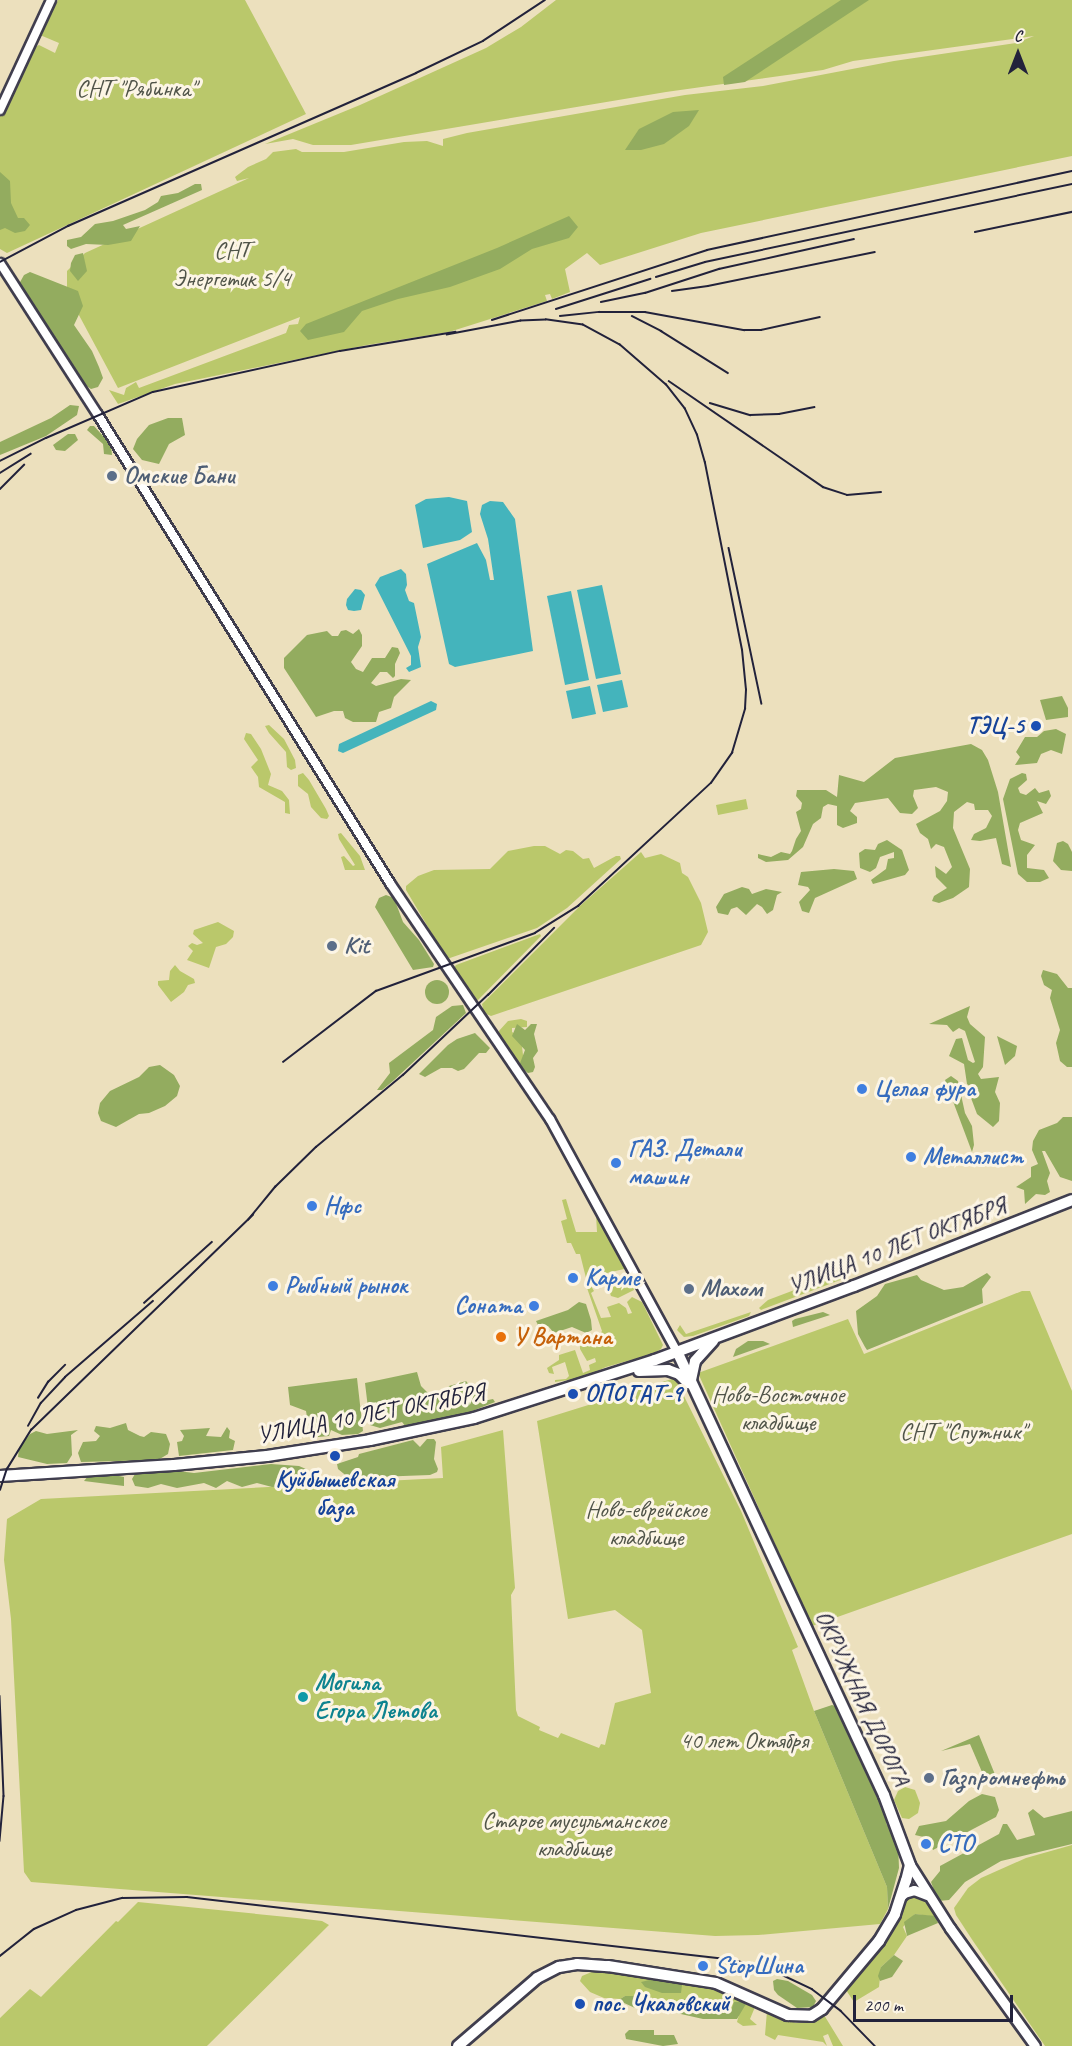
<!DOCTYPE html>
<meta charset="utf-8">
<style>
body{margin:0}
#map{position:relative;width:1072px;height:2046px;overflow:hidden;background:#ece0bd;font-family:Caveat,sans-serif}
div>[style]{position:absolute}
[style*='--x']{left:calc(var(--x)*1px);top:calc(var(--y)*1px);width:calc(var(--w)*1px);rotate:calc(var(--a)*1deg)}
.green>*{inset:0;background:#bac86b}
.forest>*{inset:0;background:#93ac5f}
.round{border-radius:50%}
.water>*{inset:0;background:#44b4bc}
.roads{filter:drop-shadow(2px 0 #403e4e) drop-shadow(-2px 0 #403e4e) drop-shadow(0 2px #403e4e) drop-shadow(0 -2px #403e4e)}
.tertiary>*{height:8px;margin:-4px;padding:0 4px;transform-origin:4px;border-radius:4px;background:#fff}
.secondary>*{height:9px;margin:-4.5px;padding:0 4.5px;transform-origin:4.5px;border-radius:4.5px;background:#fff}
.primary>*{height:10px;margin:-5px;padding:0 5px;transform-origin:5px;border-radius:5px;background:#fff}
.rail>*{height:1.5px;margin:-0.75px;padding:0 0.75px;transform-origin:0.75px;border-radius:0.75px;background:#22223b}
.dots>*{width:16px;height:16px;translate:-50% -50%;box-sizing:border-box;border:3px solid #fcf5e5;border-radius:50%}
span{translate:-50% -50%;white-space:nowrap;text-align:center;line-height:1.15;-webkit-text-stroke:6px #fcf5e5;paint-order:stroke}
.park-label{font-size:24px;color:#505449}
.service-label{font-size:24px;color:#4e5e75;font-weight:700}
.left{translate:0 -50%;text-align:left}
.transit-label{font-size:24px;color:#164399;font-weight:700}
.right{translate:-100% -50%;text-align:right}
.shop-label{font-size:24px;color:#366cbe;font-weight:700}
.street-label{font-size:24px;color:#22223b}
.food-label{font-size:24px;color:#c56008;font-weight:700}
.culture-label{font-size:24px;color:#0d838f;font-weight:700}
.north{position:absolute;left:988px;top:24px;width:60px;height:60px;-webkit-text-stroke:4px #fcf5e5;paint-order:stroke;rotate:0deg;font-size:16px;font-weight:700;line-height:24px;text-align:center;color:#22223b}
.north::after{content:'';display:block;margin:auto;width:21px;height:27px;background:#22223b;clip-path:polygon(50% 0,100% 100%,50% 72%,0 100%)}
.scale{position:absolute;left:853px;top:1995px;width:160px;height:27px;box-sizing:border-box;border:3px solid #22223b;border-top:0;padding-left:8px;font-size:18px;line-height:21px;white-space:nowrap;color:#22223b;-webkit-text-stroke:4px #fcf5e5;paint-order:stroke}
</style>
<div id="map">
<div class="green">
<i style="clip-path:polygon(58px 0,245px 0,306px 114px,7px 253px,0 249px,0 117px,35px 47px,39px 45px,55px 53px,59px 43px,40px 35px)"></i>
<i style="clip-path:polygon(556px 0,1072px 0,1072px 156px,701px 233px,600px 265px,587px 253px,565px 269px,570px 292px,552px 299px,550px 294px,545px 295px,547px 301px,449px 332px,367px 345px,175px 384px,118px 404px,109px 390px,124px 395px,126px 388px,136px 382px,139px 388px,286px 333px,289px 325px,298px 324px,300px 317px,118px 388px,73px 304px,67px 287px,67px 271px,85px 253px,249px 178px,237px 181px,235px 177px,248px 167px,266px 159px,273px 152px,296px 149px,302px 152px,344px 152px,404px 142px,427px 141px,443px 146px,443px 139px,467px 133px,685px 95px,763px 86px,894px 61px,1016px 43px,1034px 36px,853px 61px,823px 70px,666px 92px,351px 145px,313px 145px,293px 139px,265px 144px,360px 105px,486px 48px,521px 27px)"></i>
<i style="clip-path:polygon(269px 725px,284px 739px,295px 760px,296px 768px,291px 770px,287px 767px,286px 752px,269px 733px,265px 726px)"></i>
<i style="clip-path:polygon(246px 733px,251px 734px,261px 749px,271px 774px,268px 785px,282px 791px,289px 800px,290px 814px,285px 813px,285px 802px,259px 787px,258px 777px,251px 767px,258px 760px,244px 739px)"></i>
<i style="clip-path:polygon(303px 773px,309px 780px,326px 809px,329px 816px,327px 819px,321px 818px,311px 807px,308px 794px,298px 786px,298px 775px)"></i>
<i style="clip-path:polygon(746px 799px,748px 809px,718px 815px,716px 805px)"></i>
<i style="clip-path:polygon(341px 833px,360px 856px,365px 870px,345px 870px,341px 857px,344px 856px,353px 866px,355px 865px,339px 839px,338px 834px)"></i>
<i style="clip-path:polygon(534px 846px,545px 846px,560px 854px,566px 850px,573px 851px,583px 859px,589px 858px,594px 868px,616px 856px,620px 856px,621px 859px,567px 908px,537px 928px,447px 959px,406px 890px,406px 886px,418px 876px,434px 870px,490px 869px,508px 851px)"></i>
<i style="clip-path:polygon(641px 852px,645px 858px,661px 854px,680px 863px,682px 873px,688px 877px,701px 903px,708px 932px,701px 945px,491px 1016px,484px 1013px,482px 1004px,581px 905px)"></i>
<i style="clip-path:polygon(218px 922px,234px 931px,233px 937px,226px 944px,216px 947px,209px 968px,187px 960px,193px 951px,188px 946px,192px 943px,197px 945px,203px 943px,193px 934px,194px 930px)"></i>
<i style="clip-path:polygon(540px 934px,541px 936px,478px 1000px,474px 1000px,453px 969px,456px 965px)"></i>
<i style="clip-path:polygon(175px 965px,180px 971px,194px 979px,195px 983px,188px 985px,184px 992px,171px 1002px,158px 985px,158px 981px,169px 980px,170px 971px)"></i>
<i style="clip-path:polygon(521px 1019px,527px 1021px,527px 1027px,512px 1028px,512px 1032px,521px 1038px,523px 1055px,531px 1069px,518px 1064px,498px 1032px,508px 1021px)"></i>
<i style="clip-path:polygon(566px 1199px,576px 1232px,597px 1232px,596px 1215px,625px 1266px,624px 1269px,586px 1278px,580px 1254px,576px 1254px,571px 1243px,567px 1243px,561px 1221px,567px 1219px,562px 1200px)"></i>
<i style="clip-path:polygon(834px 1275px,842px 1275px,843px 1279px,761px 1310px,759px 1308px,768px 1300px)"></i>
<i style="clip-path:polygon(623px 1278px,632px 1282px,634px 1290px,618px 1298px,611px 1296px,606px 1282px)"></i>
<i style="clip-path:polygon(591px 1286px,594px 1291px,591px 1293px,601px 1318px,611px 1317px,607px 1307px,619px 1303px,626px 1308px,628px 1314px,632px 1313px,627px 1302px,632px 1297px,642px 1302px,663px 1345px,661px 1349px,652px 1354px,606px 1367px,582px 1378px,555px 1382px,555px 1380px,566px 1379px,569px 1376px,565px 1362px,552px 1367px,554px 1374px,549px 1373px,547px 1368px,559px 1360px,559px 1355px,575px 1350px,583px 1373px,590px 1370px,589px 1365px,596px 1362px,595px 1358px,587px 1361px,580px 1349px,580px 1346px,596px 1340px,602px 1331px,587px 1288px)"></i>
<i style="clip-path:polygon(1022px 1291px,1030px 1291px,1072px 1391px,1072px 1534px,812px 1626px,698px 1373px,848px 1319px,864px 1354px)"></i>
<i style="clip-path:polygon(751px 1312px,749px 1316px,693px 1336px,684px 1337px,677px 1330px,680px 1325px,686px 1334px)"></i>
<i style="clip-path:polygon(675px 1378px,741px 1511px,798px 1647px,792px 1650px,814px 1711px,887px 1887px,888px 1909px,880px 1924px,758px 1935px,715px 1936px,31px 1882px,24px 1872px,11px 1619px,4px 1560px,7px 1519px,41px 1499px,443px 1478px,441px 1447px,503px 1430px,515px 1588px,511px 1595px,516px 1710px,518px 1716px,540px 1727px,539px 1730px,558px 1738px,561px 1733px,599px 1748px,601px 1744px,605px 1745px,615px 1703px,651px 1693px,642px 1630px,615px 1610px,568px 1619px,537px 1421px)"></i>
<i style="clip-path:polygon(905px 1787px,915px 1790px,920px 1803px,918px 1813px,909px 1819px,902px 1818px,894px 1800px,898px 1791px)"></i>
<i style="clip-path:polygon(1072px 1845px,1072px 2046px,1045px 2046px,973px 1941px,956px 1915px,954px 1908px,968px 1888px,981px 1878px,1026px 1858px)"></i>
<i style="clip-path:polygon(914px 1893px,926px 1899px,937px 1917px,915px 1914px,903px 1927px,907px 1936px,894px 1955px,881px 1967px,879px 1987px,854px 2002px,846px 1990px,906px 1897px)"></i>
<i style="clip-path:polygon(138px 1902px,297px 1918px,322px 1921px,329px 1925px,207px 2046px,0 2046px,0 2018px,30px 1989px,41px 1997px,116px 1921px,118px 1922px)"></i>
<i style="clip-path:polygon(594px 1971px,658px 1978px,642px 1983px,679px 1993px,672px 1981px,721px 1989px,758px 2008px,755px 2007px,750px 2019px,757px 2025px,743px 2026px,737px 2022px,740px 2011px,746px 2004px,732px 2011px,695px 2006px,682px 2000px,673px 2003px,644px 1996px,625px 1996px,620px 1999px,604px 1998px,590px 1992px,580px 1981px,582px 1976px)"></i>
<i style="clip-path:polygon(767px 2011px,796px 2023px,816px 2021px,824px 2015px,843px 2046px,833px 2046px,828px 2034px,823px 2036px,827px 2046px,823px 2042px,778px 2035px,775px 2040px,765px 2035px)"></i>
</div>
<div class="forest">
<i style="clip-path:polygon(841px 0,869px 0,745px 82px,724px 85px,723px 77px)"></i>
<i style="clip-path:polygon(699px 110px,689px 126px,664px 144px,641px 150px,625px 150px,639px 129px,673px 112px)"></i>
<i style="clip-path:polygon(0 172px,10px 181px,11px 203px,18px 218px,24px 218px,30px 225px,25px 231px,15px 233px,5px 228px,0 230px)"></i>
<i style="clip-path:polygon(195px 184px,201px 184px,202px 190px,123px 225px,126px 229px,140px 226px,131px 241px,108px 245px,86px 244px,71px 249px,67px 246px,67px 240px,81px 237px,95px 224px,113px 221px,145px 210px,158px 202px,161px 196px,178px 193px)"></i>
<i style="clip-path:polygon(569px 216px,578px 227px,569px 238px,532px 249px,500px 269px,450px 287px,398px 299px,362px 311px,344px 332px,308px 340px,300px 331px,306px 324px,497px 248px)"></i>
<i style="clip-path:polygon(83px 253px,87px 271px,78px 281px,70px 271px,71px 263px,75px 255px)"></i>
<i style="clip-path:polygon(30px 272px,78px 291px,83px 306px,74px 325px,92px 351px,99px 367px,103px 378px,98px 387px,91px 389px,84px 384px,19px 284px,24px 275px)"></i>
<i style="clip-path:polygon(70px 405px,79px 406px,77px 415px,46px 436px,0 455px,0 442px,51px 418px)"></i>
<i style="clip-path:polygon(168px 418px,182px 418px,185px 435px,169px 444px,159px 464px,142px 460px,133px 449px,137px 439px,149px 425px)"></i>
<i style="clip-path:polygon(90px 426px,94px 426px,111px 445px,112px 455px,104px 454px,103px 444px,87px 430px)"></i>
<i style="clip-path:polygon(68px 434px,75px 434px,78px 440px,65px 451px,56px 450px,53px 445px)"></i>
<i style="clip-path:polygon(359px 629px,362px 635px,362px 646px,351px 662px,356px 669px,363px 672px,372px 658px,385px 658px,392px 647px,398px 648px,400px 653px,395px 664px,395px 676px,393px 678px,387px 672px,380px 672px,371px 683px,376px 686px,401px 679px,411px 680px,394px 697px,391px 708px,379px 712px,376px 722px,353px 722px,345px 718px,343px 711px,334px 711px,316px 717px,284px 668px,284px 658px,307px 635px,327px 631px,332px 636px,338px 636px,341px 631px,346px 630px,353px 634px)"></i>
<i style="clip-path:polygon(1062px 696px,1068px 708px,1068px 717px,1046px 720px,1040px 700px)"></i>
<i style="clip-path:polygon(1056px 729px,1066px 734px,1062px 754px,1051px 750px,1041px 754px,1037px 763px,1015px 765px,1020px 757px,1016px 752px,1025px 737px,1037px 737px,1044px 731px)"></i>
<i style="clip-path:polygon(971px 744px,982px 750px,988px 760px,998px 792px,1011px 867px,1002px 864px,996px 838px,980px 841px,971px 840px,974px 834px,986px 828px,992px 816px,988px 810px,975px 810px,974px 804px,967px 802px,954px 812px,953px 828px,970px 869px,969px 887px,953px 898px,939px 903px,932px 901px,934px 896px,947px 888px,936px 877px,935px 866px,946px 874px,952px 867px,944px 847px,936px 844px,931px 849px,928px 839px,920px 833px,916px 824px,940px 811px,947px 801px,948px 792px,936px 787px,914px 790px,913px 796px,918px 808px,912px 814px,900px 813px,888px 798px,855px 803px,850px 811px,857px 817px,857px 823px,843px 828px,837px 825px,837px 806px,828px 804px,823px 807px,821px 818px,813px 824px,803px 847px,788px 860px,766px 862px,758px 858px,758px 854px,771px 857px,781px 852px,790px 854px,792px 851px,796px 839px,801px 831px,796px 812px,801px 809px,802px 803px,796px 796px,797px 790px,826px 790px,837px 797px,839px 775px,864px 782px,895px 758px)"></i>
<i style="clip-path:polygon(1022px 773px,1026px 774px,1027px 780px,1018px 788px,1020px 793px,1026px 795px,1035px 788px,1039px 793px,1049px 790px,1051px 796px,1046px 804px,1037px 801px,1043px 813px,1020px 823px,1018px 830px,1021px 840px,1035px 845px,1027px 855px,1027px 868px,1044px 870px,1049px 878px,1040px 882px,1027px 882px,1018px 874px,1003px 799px,1010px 779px)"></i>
<i style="clip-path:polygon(887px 840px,902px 850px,909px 870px,905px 875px,873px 884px,871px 880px,886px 869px,888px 859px,894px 858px,894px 852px,880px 857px,876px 868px,870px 872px,860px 868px,859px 853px,865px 849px,875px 850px,878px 844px)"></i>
<i style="clip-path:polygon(1063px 841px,1068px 844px,1072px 852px,1072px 871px,1061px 870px,1053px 861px,1057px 843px)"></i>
<i style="clip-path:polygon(834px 869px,854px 871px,857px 879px,815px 898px,809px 913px,802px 911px,799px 902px,810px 890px,808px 887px,798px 885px,801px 872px)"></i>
<i style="clip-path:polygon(742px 887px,749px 889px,752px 894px,766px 889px,782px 892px,777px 895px,773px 910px,767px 914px,762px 907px,757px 904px,746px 915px,737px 907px,731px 909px,728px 915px,718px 913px,716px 907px,724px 894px)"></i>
<i style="clip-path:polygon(386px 895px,394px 898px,403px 922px,419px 940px,434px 964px,433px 967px,413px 970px,375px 907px,379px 898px)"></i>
<i style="clip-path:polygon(1043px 970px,1057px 974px,1068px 988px,1072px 988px,1072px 1067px,1067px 1067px,1060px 1061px,1056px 1043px,1060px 1030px,1050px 998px,1052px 990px,1044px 985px,1041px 976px)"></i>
<i class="round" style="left:425px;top:980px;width:24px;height:24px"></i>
<i style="clip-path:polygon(463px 1005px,466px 1013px,393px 1081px,382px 1090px,377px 1090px,390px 1073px,389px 1063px,433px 1030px,436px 1017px,452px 1006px)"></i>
<i style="clip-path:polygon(970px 1006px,967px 1017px,970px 1024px,985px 1037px,983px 1067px,978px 1074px,981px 1079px,999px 1077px,995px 1092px,1000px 1103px,999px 1121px,993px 1127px,977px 1114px,971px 1098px,974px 1090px,967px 1084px,964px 1064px,949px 1056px,956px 1039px,962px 1038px,968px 1060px,973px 1063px,975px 1062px,965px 1031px,959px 1028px,953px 1032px,947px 1025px,929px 1024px)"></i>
<i style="clip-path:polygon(517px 1024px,525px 1030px,531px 1024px,537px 1024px,534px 1034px,538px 1051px,533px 1058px,535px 1067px,533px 1072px,528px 1073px,519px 1066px,525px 1050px,512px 1036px)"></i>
<i style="clip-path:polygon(475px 1033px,490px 1048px,486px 1053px,479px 1053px,464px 1069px,458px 1071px,452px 1068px,441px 1068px,425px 1077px,419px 1074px,448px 1045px,457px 1039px)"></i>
<i style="clip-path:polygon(997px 1036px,1017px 1046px,1015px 1056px,1005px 1065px)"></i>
<i style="clip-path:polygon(160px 1065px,174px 1075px,180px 1086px,177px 1096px,165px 1106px,149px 1113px,139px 1114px,116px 1127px,101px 1121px,98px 1113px,100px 1103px,110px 1091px,139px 1077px,149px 1067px)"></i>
<i style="clip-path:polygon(951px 1076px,958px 1081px,965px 1113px,972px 1126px,974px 1145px,972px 1152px,945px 1080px)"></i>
<i style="clip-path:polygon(1063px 1117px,1072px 1117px,1072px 1181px,1060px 1177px,1045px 1151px,1042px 1151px,1050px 1173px,1047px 1181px,1050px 1192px,1045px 1195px,1036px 1194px,1025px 1204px,1024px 1190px,1016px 1187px,1031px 1177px,1031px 1167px,1038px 1164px,1032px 1150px,1033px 1141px,1039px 1130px,1057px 1123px)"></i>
<i style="clip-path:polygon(987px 1273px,991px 1277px,982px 1289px,983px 1303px,867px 1350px,865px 1347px,858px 1334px,856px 1311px,877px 1296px,885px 1284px,917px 1275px,921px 1280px,944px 1290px,963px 1287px)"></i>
<i style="clip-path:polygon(579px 1302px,586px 1304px,591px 1320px,592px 1330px,586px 1333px,572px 1327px,554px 1333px,548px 1326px,538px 1325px,536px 1321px,568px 1310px)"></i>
<i style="clip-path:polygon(823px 1312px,830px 1315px,793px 1327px,792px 1321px,795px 1319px)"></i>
<i style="clip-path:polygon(748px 1341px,763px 1341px,770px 1344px,733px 1357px,736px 1349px)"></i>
<i style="clip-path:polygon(417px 1372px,421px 1386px,428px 1393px,442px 1396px,449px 1386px,466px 1381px,470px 1386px,483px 1391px,479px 1402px,493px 1399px,495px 1402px,467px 1413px,407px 1428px,402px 1422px,380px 1428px,370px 1425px,365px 1383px)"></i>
<i style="clip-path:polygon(357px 1378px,363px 1431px,358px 1434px,342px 1435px,331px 1430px,329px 1436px,318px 1437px,317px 1430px,309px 1429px,306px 1411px,290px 1405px,288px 1387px)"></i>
<i style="clip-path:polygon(126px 1423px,128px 1430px,140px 1436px,144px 1437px,151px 1432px,166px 1434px,170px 1444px,168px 1454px,158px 1460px,81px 1462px,78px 1453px,83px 1442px,96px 1441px,100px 1436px,94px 1431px,96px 1426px,110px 1428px)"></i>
<i style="clip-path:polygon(227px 1427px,230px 1431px,229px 1438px,235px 1441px,233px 1450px,179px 1456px,177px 1442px,182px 1441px,184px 1436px,180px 1430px,210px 1428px,206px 1436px,221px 1437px)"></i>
<i style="clip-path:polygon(78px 1430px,71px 1435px,72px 1455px,67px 1463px,47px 1464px,18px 1457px,19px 1448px,30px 1434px,36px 1431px,47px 1434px)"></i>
<i style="clip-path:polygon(427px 1439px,434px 1439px,436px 1442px,434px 1459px,438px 1469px,437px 1472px,430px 1475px,349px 1478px,338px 1469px,337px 1464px,358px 1457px,359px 1454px,413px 1440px,420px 1447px)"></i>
<i style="clip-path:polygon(271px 1464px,299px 1466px,306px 1469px,308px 1478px,305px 1483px,299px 1485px,272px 1487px,257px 1483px,242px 1487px,227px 1481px,216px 1488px,204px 1483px,177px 1488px,161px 1484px,148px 1488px,135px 1486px,132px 1479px,135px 1474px,178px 1471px,194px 1473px)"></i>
<i style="clip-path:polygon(114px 1475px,124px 1477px,124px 1486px,84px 1481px,88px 1476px)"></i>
<i style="clip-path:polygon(832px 1705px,835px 1706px,861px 1757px,884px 1812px,887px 1825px,894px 1831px,898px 1842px,899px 1868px,888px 1909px,887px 1887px,814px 1711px)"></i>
<i style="clip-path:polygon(979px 1735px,996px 1777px,982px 1772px,970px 1744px,941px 1751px)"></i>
<i style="clip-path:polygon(982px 1794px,995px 1797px,999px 1810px,996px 1817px,933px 1850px,928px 1838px,915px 1835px,919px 1826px,946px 1821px,969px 1801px)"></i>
<i style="clip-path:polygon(1033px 1809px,1044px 1818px,1072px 1811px,1072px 1844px,1001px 1861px,965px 1882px,949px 1900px,938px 1901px,931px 1882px,940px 1871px,940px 1866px,999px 1834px,1003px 1824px,1007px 1824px,1017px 1840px,1035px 1835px,1028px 1813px)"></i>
<i style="clip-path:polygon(915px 1914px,936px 1916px,938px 1923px,907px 1936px,904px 1922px)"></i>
<i style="clip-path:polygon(894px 1955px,903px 1961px,892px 1977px,880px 1981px,878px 1976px,881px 1967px)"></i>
<i style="clip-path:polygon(658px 1978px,682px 1985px,681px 1993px,662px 1993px,645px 1987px,641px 1982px)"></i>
<i style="clip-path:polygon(777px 1979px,788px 1981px,812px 1995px,816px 2001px,813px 2007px,797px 2008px,778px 1995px,774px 1990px,773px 1981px)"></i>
<i style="clip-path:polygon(625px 1996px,644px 1996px,673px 2003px,685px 1999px,695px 2006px,731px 2011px,734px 2002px,744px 2002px,746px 2004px,737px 2019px,703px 2019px,672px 2012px,635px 2008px,622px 2002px,620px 1999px)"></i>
<i style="clip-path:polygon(629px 2030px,654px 2030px,654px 2035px,674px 2035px,678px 2044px,663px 2046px,626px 2039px,625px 2034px)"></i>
</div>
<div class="water">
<i style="clip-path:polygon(449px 497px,467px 501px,472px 532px,460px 540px,423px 548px,415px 505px,426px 499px)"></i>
<i style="clip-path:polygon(490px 501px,503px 502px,515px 519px,533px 651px,455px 667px,449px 664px,427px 564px,477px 543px,486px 560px,490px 580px,494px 580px,488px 539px,480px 514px,482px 505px)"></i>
<i style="clip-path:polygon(401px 569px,406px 574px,407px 585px,405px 590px,409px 601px,414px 603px,421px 637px,418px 647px,421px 667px,409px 672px,406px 668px,411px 665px,411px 656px,375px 585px,380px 577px)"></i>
<i style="clip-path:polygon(602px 585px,621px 674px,596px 679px,577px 590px)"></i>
<i style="clip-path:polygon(355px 589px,361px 590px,365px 595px,361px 610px,354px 611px,348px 610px,346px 605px,347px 599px)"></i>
<i style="clip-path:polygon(571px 591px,589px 680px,565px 685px,547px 596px)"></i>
<i style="clip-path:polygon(622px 680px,628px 707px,603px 712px,597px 685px)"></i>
<i style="clip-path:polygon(590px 686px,596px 714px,572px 719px,566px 691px)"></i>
<i style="clip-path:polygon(431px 701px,437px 704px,436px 710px,343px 753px,338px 751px,339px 744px)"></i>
</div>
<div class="roads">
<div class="tertiary">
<i style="--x:0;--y:110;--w:121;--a:-65.1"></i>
<i style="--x:0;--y:263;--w:181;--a:57.2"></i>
<i style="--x:98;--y:415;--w:552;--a:58.04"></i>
<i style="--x:390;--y:883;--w:285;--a:55.9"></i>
<i style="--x:550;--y:1119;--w:265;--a:61.4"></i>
</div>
<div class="secondary">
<i style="--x:910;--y:1865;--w:75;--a:57.6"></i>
<i style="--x:950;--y:1928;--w:145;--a:54.2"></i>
<i style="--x:900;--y:1897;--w:6;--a:-45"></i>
<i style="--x:904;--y:1893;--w:10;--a:-17"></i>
<i style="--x:914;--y:1890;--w:14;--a:21"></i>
</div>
<div class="primary">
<i style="--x:639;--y:1371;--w:29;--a:-2"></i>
<i style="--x:668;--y:1370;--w:12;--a:20"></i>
<i style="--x:679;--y:1374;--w:13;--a:45"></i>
<i style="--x:691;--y:1380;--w:19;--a:-78"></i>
<i style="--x:695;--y:1361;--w:27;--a:-48"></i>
<i style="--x:0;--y:1476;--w:174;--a:-3.6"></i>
<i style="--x:174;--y:1465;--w:93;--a:-5.5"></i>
<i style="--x:267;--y:1456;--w:104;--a:-8.8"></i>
<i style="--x:370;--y:1440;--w:106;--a:-11.9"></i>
<i style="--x:474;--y:1418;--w:190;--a:-17.8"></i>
<i style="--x:655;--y:1360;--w:212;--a:-20.4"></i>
<i style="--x:854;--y:1286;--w:234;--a:-21.5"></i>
<i style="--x:458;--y:2046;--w:104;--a:-40.7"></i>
<i style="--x:537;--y:1978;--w:25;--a:-27"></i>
<i style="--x:559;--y:1967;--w:18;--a:-9"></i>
<i style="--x:577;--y:1964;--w:31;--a:4"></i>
<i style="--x:608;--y:1966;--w:109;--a:8.9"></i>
<i style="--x:716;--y:1983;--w:79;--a:24"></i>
<i style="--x:788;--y:2015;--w:23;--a:2"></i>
<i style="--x:811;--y:2016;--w:13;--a:-32"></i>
<i style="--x:822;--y:2009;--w:89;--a:-50"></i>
<i style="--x:879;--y:1941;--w:31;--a:-59"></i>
<i style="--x:895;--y:1914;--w:35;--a:-72"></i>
<i style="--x:906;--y:1881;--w:16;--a:-76"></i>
<i style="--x:910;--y:1865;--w:75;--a:-110.4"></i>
<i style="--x:884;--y:1795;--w:489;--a:-115"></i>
</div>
</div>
<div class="rail">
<i style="--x:975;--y:232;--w:99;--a:-11.7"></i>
<i style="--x:0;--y:262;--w:77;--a:-27.9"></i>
<i style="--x:68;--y:226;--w:380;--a:-23.7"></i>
<i style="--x:416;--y:73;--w:74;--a:-25.5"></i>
<i style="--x:483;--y:41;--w:74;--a:-33.5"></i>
<i style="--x:656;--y:277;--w:51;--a:-17"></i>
<i style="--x:705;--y:262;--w:375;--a:-12"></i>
<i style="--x:672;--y:291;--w:36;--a:-8"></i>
<i style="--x:708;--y:286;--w:170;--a:-11.5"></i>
<i style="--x:601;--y:302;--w:45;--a:-11.6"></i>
<i style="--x:645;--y:293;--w:78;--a:-18"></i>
<i style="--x:719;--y:269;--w:138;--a:-12.5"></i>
<i style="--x:556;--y:309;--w:99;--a:-17.7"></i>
<i style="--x:560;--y:316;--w:39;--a:-6"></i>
<i style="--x:599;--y:312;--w:46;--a:0"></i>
<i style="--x:645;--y:312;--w:101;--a:10.3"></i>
<i style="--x:744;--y:330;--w:17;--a:0"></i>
<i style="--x:761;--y:330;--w:60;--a:-12.4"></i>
<i style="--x:632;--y:316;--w:33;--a:27"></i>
<i style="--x:661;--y:331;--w:79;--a:32.1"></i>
<i style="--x:492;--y:320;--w:226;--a:-18"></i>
<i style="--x:707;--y:250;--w:373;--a:-12.2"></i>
<i style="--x:669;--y:381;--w:187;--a:34.5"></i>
<i style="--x:823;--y:487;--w:25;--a:18"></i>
<i style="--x:847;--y:495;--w:34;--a:-5"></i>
<i style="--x:710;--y:403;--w:42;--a:16.7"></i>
<i style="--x:750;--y:415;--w:29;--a:-2"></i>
<i style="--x:779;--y:414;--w:36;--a:-11"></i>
<i style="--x:0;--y:461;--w:51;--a:-26.6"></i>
<i style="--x:46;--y:438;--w:116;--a:-23.3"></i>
<i style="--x:153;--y:392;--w:191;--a:-12.4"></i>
<i style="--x:340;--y:351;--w:117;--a:-9.4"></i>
<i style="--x:0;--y:473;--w:36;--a:-32"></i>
<i style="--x:0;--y:489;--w:34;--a:-45"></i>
<i style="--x:729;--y:548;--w:159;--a:78.1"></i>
<i style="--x:283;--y:1062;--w:117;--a:-37.4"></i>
<i style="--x:376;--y:991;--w:169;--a:-20"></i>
<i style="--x:535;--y:933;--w:51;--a:-32.1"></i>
<i style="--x:578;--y:906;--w:181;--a:-42.8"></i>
<i style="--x:711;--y:783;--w:37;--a:-55"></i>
<i style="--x:732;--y:753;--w:46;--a:-73.5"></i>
<i style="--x:745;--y:709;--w:19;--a:-87"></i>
<i style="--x:746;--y:690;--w:40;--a:-95.7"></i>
<i style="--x:742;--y:650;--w:191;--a:-101.2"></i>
<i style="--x:705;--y:463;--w:29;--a:-106"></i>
<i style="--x:697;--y:435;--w:29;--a:-115"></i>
<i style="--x:685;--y:409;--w:31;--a:-128"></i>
<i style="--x:666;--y:385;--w:61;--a:-139"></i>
<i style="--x:620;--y:345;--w:42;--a:-151.6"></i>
<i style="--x:583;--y:325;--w:37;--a:-172"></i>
<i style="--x:546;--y:320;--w:25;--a:178"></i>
<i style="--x:521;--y:321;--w:75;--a:169.3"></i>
<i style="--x:248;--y:1220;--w:43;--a:-50.7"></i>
<i style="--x:275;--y:1187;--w:57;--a:-44.3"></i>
<i style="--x:316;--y:1147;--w:113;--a:-39.6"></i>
<i style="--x:403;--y:1075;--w:117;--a:-43.3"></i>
<i style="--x:488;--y:995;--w:94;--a:-45.4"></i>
<i style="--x:144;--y:1303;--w:91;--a:-41.9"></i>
<i style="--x:38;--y:1398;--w:19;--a:-58"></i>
<i style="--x:48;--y:1382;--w:24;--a:-45"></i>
<i style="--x:28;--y:1426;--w:26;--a:-61"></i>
<i style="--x:41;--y:1403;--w:35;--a:-47"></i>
<i style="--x:65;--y:1377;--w:116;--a:-40.8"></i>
<i style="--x:0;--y:1490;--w:22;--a:-72"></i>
<i style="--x:7;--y:1469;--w:46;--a:-58.4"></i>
<i style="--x:31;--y:1430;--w:309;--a:-44.1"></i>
<i style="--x:0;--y:1696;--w:100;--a:87.7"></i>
<i style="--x:4;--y:1796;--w:45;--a:95.1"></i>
<i style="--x:0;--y:1956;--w:43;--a:-38.5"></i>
<i style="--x:34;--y:1929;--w:46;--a:-24.3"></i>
<i style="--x:76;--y:1910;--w:48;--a:-14.6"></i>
<i style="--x:122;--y:1898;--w:65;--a:-0.9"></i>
<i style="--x:187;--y:1897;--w:551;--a:6.57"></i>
<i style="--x:734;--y:1960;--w:41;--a:15.4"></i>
<i style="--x:774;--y:1971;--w:42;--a:25.3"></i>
<i style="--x:812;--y:1989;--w:36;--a:37"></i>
<i style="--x:841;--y:2011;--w:49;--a:45.8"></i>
</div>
<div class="dots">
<i style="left:112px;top:476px;background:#5c6f8a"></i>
<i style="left:1036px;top:726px;background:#1a4fb4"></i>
<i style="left:332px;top:946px;background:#5c6f8a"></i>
<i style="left:862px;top:1089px;background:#3f7fe0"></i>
<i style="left:911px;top:1157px;background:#3f7fe0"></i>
<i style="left:616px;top:1163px;background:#3f7fe0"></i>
<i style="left:312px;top:1206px;background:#3f7fe0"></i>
<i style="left:573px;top:1278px;background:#3f7fe0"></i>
<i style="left:273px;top:1286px;background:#3f7fe0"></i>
<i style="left:689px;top:1289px;background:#5c6f8a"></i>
<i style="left:534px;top:1306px;background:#3f7fe0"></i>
<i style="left:501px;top:1337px;background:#e8710a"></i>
<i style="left:573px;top:1394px;background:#1a4fb4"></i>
<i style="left:335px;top:1456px;background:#1a4fb4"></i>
<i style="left:303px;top:1697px;background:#0f9aa8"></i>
<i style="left:929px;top:1778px;background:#5c6f8a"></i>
<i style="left:926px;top:1844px;background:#3f7fe0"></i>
<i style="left:703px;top:1966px;background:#3f7fe0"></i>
<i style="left:580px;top:2004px;background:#1a4fb4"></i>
</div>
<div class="park-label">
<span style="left:136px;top:89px">СНТ "Рябинка"</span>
<span style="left:232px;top:265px">СНТ<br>Энергетик 5/4</span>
<span style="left:778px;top:1409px">Ново-Восточное<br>кладбище</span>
<span style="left:963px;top:1432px">СНТ "Спутник"</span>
<span style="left:646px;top:1524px">Ново-еврейское<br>кладбище</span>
<span style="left:744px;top:1741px">40 лет Октября</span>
<span style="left:574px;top:1835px">Старое мусульманское<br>кладбище</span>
</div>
<div class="service-label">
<span class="left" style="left:124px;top:476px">Омские Бани</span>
<span class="left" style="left:344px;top:946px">Kit</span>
<span class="left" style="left:701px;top:1289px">Махом</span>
<span class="left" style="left:941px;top:1778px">Газпромнефть</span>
</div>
<div class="transit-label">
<span class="right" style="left:1024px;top:726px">ТЭЦ-5</span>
<span class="left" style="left:585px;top:1394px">ОПОГАТ-9</span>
<span style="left:335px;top:1494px">Куйбышевская<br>база</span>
<span class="left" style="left:592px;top:2004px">пос. Чкаловский</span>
</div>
<div class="shop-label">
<span class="left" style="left:874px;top:1089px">Целая фура</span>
<span class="left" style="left:628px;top:1163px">ГАЗ. Детали<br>машин</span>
<span class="left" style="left:923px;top:1157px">Металлист</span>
<span class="left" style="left:324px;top:1206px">Нфс</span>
<span class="left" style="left:585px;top:1278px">Карме</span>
<span class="left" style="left:285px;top:1286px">Рыбный рынок</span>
<span class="right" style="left:522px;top:1306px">Соната</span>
<span class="left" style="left:938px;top:1844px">СТО</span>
<span class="left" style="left:715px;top:1966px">StopШина</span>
</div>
<div class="street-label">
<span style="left:897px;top:1246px;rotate:-21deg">УЛИЦА 10 ЛЕТ ОКТЯБРЯ</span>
<span style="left:371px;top:1414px;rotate:-11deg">УЛИЦА 10 ЛЕТ ОКТЯБРЯ</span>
<span style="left:862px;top:1698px;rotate:65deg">ОКРУЖНАЯ ДОРОГА</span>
</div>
<div class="food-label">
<span class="left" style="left:513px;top:1337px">У Вартана</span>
</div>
<div class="culture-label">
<span class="left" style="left:315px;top:1697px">Могила<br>Егора Летова</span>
</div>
<div class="north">С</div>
<div class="scale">200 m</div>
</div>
